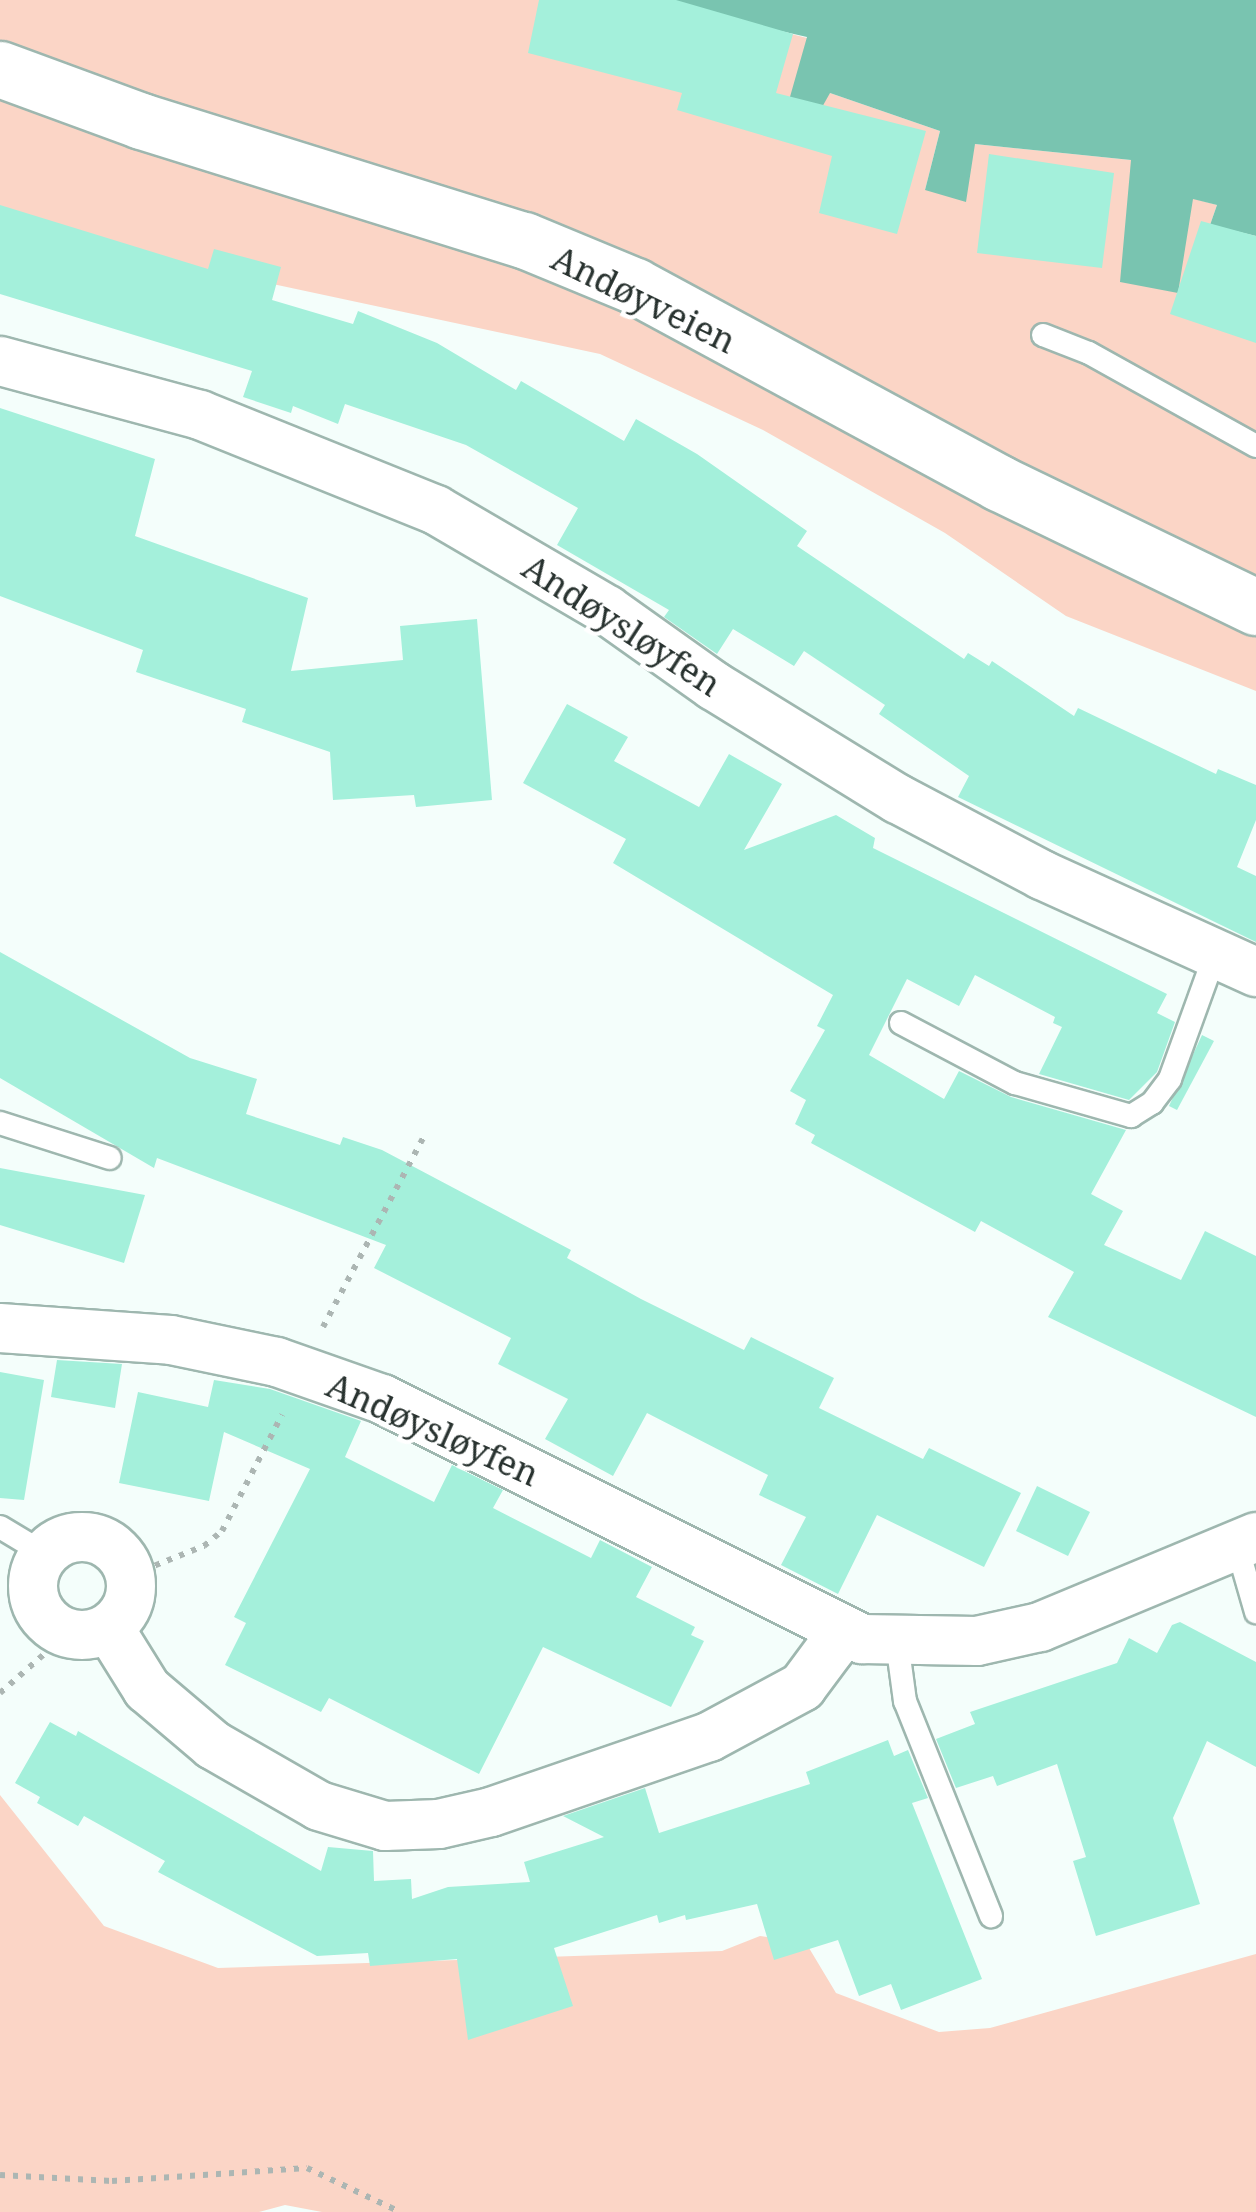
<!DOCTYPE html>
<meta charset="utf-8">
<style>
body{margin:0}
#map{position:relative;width:1256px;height:2212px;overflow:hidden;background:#f4fefb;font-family:"Noto Serif",serif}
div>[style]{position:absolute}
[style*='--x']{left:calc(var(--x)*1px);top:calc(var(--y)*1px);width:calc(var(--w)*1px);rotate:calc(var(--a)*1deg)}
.green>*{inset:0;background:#fbd5c6}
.water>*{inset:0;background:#79c4b0}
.building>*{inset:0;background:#a4f0db}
.path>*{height:6px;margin-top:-3px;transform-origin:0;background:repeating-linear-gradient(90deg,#acb6b3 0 5px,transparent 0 13px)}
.roads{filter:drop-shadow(2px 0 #9eb7af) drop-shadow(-2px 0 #9eb7af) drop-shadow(0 2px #9eb7af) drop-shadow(0 -2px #9eb7af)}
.lane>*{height:22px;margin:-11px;padding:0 11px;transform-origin:11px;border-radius:11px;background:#fff}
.street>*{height:48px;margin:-24px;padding:0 24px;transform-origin:24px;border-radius:24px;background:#fff}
.street>.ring{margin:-24px;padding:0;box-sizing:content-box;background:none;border:48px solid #fff;border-radius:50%}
.secondary>*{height:55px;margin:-27.5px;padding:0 27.5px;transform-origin:27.5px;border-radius:27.5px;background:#fff}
span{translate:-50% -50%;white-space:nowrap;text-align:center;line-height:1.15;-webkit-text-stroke:9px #fff;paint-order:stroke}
.street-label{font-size:35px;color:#28322f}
</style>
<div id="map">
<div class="green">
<i style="clip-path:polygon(0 0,643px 0,690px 8px,807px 38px,830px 93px,940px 131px,925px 190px,975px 144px,1131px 160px,1192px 198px,1217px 205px,1210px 225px,1256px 236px,1256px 691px,1066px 616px,945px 533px,763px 430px,600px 354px,100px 247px,0 215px)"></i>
<i style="clip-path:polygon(0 1795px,104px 1926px,218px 1968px,722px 1951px,760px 1936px,806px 1943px,836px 1993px,939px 2032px,990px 2028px,1256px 1954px,1256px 2212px,322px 2212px,285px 2205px,259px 2212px,0 2212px)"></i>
</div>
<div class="water">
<i style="clip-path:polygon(643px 0,1256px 0,1256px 236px,1210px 225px,1217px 205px,1193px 199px,1178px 293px,1120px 282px,1131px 160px,975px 144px,966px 202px,925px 190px,940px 131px,830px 93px,803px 141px,782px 125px,807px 37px)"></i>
</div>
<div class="building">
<i style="clip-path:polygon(539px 0,676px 0,793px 34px,776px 93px,926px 131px,897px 234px,819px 213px,832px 156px,677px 110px,682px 93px,528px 53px)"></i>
<i style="clip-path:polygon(989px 154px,1114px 173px,1102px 268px,977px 253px)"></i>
<i style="clip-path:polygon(0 205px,208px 269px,214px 249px,281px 267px,272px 300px,353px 324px,358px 311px,437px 343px,516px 390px,521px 381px,624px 441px,636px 419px,697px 454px,807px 531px,797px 546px,964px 659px,968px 653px,989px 666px,992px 661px,1074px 716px,1078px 708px,1216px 774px,1218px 769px,1256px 785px,1256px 820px,1237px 867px,1256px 876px,1256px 942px,958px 797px,969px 776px,879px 714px,885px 705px,804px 651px,794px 666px,733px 629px,717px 654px,664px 617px,669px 610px,557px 545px,578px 508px,466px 445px,345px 404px,338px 424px,293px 406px,291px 413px,243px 397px,252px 371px,0 294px)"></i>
<i style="clip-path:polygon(1201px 221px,1256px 236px,1256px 343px,1170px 314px)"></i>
<i style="clip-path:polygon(0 408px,155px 459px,135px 536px,308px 598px,291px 671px,403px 660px,400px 626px,477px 619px,492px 800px,416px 807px,414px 795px,333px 800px,330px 752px,242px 722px,246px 709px,136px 672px,143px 650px,0 596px)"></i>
<i style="clip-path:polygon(567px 704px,628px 737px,614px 761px,699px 807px,729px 754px,782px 784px,744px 850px,836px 815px,875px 838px,873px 848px,1167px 994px,1157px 1013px,1175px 1022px,1157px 1072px,1129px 1100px,1039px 1074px,1062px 1027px,1053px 1023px,1055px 1017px,975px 975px,959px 1006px,907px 979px,869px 1055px,944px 1099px,959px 1071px,1011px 1097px,1126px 1130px,1091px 1194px,1123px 1211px,1104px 1245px,1181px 1280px,1205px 1231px,1256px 1256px,1256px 1417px,1048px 1317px,1074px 1272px,981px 1221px,975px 1232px,811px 1143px,815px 1135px,795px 1124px,806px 1100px,790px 1091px,825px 1030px,817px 1026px,833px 995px,613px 863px,626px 839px,523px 783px)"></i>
<i style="clip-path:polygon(0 952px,190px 1058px,257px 1079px,246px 1114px,340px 1145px,343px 1137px,382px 1150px,571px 1250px,567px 1258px,641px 1299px,744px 1350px,751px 1337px,834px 1378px,819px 1408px,923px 1459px,929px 1448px,1021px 1493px,984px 1567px,877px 1515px,838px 1594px,781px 1565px,806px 1517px,759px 1495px,768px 1475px,647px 1413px,613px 1476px,545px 1439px,568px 1399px,498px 1364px,511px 1338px,374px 1268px,386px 1245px,157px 1158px,154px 1168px,0 1078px)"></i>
<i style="clip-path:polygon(1202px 1035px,1214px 1041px,1177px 1110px,1169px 1106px)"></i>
<i style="clip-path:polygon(0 1168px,145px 1195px,124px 1263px,0 1225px)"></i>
<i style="clip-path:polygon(57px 1360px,122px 1364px,115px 1408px,51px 1397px)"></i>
<i style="clip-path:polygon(0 1372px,44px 1380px,24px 1500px,0 1498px)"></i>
<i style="clip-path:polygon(214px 1380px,270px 1389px,361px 1421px,345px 1457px,434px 1502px,452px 1465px,503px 1490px,493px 1508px,591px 1558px,600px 1540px,652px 1567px,636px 1597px,695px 1627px,691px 1635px,704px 1641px,671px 1707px,543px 1647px,479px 1774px,329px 1698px,321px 1712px,225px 1665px,246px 1623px,234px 1617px,310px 1469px,224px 1432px,209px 1501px,119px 1483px,138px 1392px,208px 1407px)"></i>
<i style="clip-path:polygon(1037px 1486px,1090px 1512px,1068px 1556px,1016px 1531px)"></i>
<i style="clip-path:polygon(1180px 1622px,1256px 1662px,1256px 1767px,1207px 1741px,1173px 1818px,1200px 1904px,1096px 1936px,1073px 1861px,1086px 1857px,1057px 1764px,997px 1786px,993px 1776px,956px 1788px,936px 1739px,975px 1724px,970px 1712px,1117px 1663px,1129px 1638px,1157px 1653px,1172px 1625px)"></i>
<i style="clip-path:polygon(50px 1722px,76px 1736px,78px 1731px,321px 1871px,328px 1847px,373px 1851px,374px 1881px,411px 1879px,412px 1899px,448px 1887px,530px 1882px,524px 1862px,604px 1837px,563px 1816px,645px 1788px,659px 1833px,810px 1784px,806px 1772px,888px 1740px,894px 1756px,908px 1750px,928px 1798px,912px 1803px,982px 1979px,901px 2010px,891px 1984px,859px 1996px,838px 1940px,774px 1960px,757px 1904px,686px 1920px,685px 1915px,659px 1923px,657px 1915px,554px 1948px,573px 2006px,468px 2040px,457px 1959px,370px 1966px,368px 1953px,317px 1956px,158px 1872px,165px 1861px,84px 1816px,78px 1826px,37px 1803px,40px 1797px,15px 1783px)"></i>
</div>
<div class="path">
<i style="--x:323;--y:1327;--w:214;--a:-62.1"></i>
<i style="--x:131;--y:1575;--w:79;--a:-21.7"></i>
<i style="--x:204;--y:1546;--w:23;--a:-40"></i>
<i style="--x:222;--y:1531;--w:131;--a:-62.7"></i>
<i style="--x:0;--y:1693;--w:79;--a:-41.4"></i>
<i style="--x:0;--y:2175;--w:112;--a:3.1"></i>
<i style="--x:112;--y:2181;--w:195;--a:-3.8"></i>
<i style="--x:307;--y:2168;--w:103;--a:25.3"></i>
</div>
<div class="roads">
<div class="lane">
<i style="--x:1043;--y:335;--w:49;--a:21.4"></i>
<i style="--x:1089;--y:353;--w:191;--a:29.1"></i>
<i style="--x:901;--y:1023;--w:129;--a:27.8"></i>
<i style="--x:1015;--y:1083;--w:121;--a:15.9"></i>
<i style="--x:1131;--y:1116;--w:25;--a:-32"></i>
<i style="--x:1152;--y:1103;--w:30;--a:-53"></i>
<i style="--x:1170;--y:1079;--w:132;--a:-70.1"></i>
<i style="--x:0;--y:1123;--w:115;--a:17.7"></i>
<i style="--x:0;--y:1527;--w:52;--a:31"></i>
<i style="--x:1237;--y:1546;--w:69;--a:73.9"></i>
<i style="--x:897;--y:1642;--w:60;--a:82.3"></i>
<i style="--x:905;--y:1701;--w:232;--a:68.2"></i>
</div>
<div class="street">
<i style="--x:0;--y:361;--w:207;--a:15.1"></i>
<i style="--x:200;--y:415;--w:254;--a:21.9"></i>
<i style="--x:436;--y:510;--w:198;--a:30.3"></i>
<i style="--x:607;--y:610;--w:131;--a:35.4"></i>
<i style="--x:714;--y:686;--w:216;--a:31.6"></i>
<i style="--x:898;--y:799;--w:163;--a:27.8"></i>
<i style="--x:1042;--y:875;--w:235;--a:24.4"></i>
<i style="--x:0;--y:1328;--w:171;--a:4"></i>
<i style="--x:171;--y:1340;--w:108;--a:11.7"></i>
<i style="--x:277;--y:1362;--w:111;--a:19.4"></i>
<i style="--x:382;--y:1399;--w:537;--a:26.57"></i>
<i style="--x:862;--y:1639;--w:115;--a:1"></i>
<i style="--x:977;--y:1641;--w:65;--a:-12.5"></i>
<i style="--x:1040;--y:1627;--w:234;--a:-22.6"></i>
<i class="ring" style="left:33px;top:1537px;width:50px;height:50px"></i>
<i style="--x:109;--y:1628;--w:72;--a:58.1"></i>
<i style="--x:147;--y:1689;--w:87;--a:40.3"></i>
<i style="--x:213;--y:1745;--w:122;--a:29.9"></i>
<i style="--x:319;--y:1806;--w:69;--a:16.9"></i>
<i style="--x:385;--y:1826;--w:54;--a:-2.1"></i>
<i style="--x:439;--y:1824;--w:53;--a:-13"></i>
<i style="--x:491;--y:1812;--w:231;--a:-19"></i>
<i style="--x:709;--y:1737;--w:106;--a:-28.3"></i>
<i style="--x:802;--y:1687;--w:49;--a:-53.4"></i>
<i style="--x:831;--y:1648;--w:21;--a:-76"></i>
</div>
<div class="secondary">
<i style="--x:0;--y:69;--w:150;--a:20.2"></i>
<i style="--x:141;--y:121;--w:401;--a:17.3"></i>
<i style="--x:524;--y:240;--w:120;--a:22.5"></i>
<i style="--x:635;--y:286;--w:414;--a:28.4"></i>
<i style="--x:999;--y:483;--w:285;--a:25.8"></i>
</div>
</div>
<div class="street-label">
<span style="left:644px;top:299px;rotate:26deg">Andøyveien</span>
<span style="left:622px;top:625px;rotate:33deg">Andøysløyfen</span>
<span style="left:433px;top:1429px;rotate:24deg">Andøysløyfen</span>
</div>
</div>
